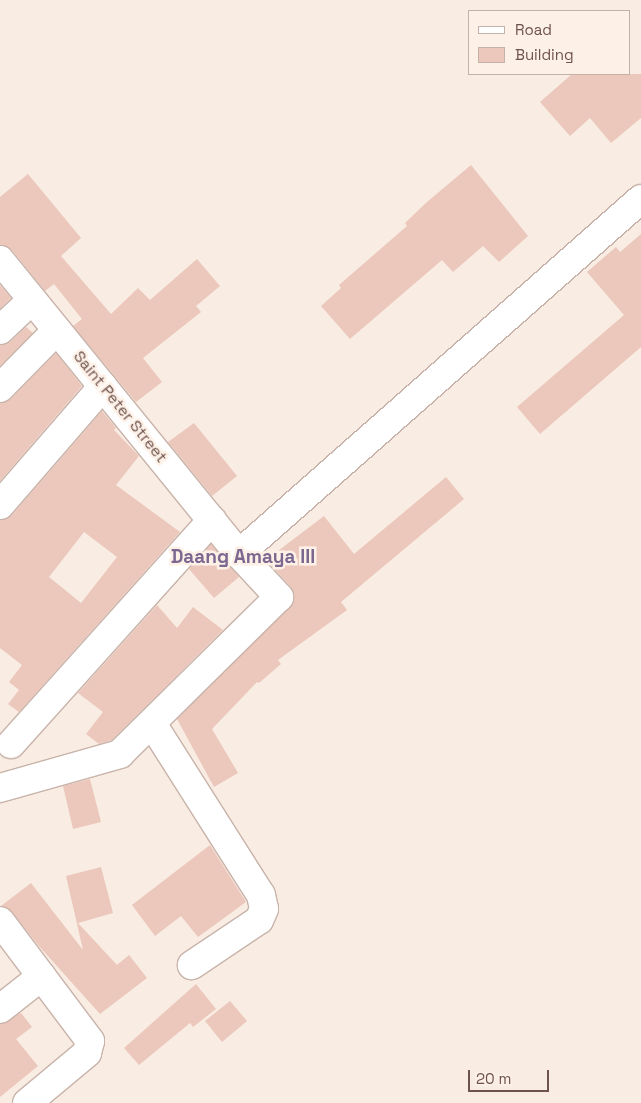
<!DOCTYPE html>
<style>
body{margin:0}
#map{position:relative;width:641px;height:1103px;overflow:hidden;background:#f9ece2;font-family:"Space Grotesk",sans-serif}
div>[style]{position:absolute}
[style*='--x']{left:calc(var(--x)*1px);top:calc(var(--y)*1px);width:calc(var(--w)*1px);rotate:calc(var(--a)*1deg)}
.building>*{inset:0;background:#ebc7bc}
.roads{filter:drop-shadow(1px 0 #c8b3aa) drop-shadow(-1px 0 #c8b3aa) drop-shadow(0 1px #c8b3aa) drop-shadow(0 -1px #c8b3aa)}
.minor>*{height:28px;margin:-14px;padding:0 14px;transform-origin:14px;border-radius:14px;background:#fff}
span{translate:-50% -50%;white-space:nowrap;text-align:center;line-height:1.15;-webkit-text-stroke:5px #fdf1e7;paint-order:stroke}
.street-label{font-size:16px;color:#6e524b}
.quarter-label{font-size:19px;color:#7c6790;font-weight:700}
.legend{position:absolute;left:468px;top:10px;width:162px;height:65px;box-sizing:border-box;background:#fdf1e7;border:1px solid #c4b1a9;margin:0;padding:6px 9px;list-style:none;font-size:15px;color:#6e524b}
.legend li{display:flex;align-items:center;gap:10px;height:25px}
.legend b{width:25px;border:1px solid #c4b1a9}
.scale{position:absolute;left:468px;top:1070px;width:81px;height:22px;box-sizing:border-box;border:2px solid #6e524b;border-top:0;padding-left:6px;font-size:15px;line-height:18px;white-space:nowrap;color:#6e524b;-webkit-text-stroke:4px #fdf1e7;paint-order:stroke}
</style>
<div id="map">
<div class="building">
<i style="clip-path:polygon(572px 74px,641px 74px,641px 118px,611px 143px,590px 118px,570px 136px,540px 102px)"></i>
<i style="clip-path:polygon(471px 165px,528px 236px,499px 262px,483px 246px,453px 272px,442px 260px,350px 339px,321px 306px,341px 288px,339px 285px,407px 226px,405px 223px,427px 202px)"></i>
<i style="clip-path:polygon(28px 174px,81px 238px,61px 256px,111px 314px,138px 288px,150px 300px,197px 259px,220px 286px,196px 306px,201px 312px,143px 358px,162px 382px,136px 402px,73px 326px,82px 319px,54px 284px,45px 291px,12px 250px,0 245px,0 197px)"></i>
<i style="clip-path:polygon(641px 234px,641px 347px,540px 434px,517px 407px,624px 315px,587px 272px,616px 247px,620px 252px)"></i>
<i style="clip-path:polygon(0 285px,11px 298px,0 309px)"></i>
<i style="clip-path:polygon(26px 327px,33px 333px,0 366px,0 345px,10px 342px)"></i>
<i style="clip-path:polygon(56px 353px,82px 386px,0 481px,0 403px,11px 399px)"></i>
<i style="clip-path:polygon(evenodd,102px 411px,116px 428px,114px 430px,139px 456px,116px 485px,180px 532px,19px 712px,8px 704px,19px 690px,9px 682px,22px 665px,0 648px,0 520px,12px 515px,102px 411px,84px 532px,117px 557px,81px 603px,49px 577px,84px 532px)"></i>
<i style="clip-path:polygon(194px 423px,237px 476px,212px 496px,168px 442px)"></i>
<i style="clip-path:polygon(446px 477px,464px 499px,341px 602px,347px 610px,278px 660px,281px 664px,259px 683px,257px 682px,212px 729px,238px 773px,214px 787px,177px 719px,294px 602px,291px 587px,266px 560px,324px 516px,354px 554px)"></i>
<i style="clip-path:polygon(211px 544px,239px 577px,214px 598px,189px 569px)"></i>
<i style="clip-path:polygon(157px 605px,177px 628px,193px 607px,223px 630px,112px 740px,99px 744px,86px 734px,103px 712px,78px 693px)"></i>
<i style="clip-path:polygon(90px 779px,101px 822px,73px 829px,63px 786px)"></i>
<i style="clip-path:polygon(210px 845px,246px 902px,198px 937px,181px 916px,155px 936px,132px 905px)"></i>
<i style="clip-path:polygon(101px 867px,113px 913px,78px 923px,117px 965px,129px 955px,147px 978px,100px 1014px,38px 945px,12px 912px,1px 906px,31px 883px,83px 950px,66px 876px)"></i>
<i style="clip-path:polygon(196px 984px,216px 1009px,193px 1027px,190px 1023px,139px 1065px,124px 1048px)"></i>
<i style="clip-path:polygon(230px 1001px,247px 1021px,222px 1042px,205px 1021px)"></i>
<i style="clip-path:polygon(21px 1013px,32px 1027px,16px 1039px,38px 1066px,0 1097px,0 1024px)"></i>
</div>
<div class="roads">
<div class="minor">
<i style="--x:0;--y:260;--w:379;--a:50.9"></i>
<i style="--x:239;--y:554;--w:59;--a:47.1"></i>
<i style="--x:279;--y:597;--w:223;--a:135.4"></i>
<i style="--x:120;--y:754;--w:125;--a:164.2"></i>
<i style="--x:0;--y:330;--w:44;--a:-43.2"></i>
<i style="--x:0;--y:388;--w:81;--a:-45.5"></i>
<i style="--x:0;--y:505;--w:157;--a:-49.1"></i>
<i style="--x:239;--y:554;--w:536;--a:-41.45"></i>
<i style="--x:153;--y:725;--w:201;--a:57.6"></i>
<i style="--x:261;--y:895;--w:14;--a:78"></i>
<i style="--x:264;--y:909;--w:12;--a:114"></i>
<i style="--x:259;--y:920;--w:81;--a:146.1"></i>
<i style="--x:11;--y:744;--w:301;--a:-48.1"></i>
<i style="--x:0;--y:921;--w:150;--a:53.1"></i>
<i style="--x:90;--y:1041;--w:12;--a:104"></i>
<i style="--x:87;--y:1053;--w:78;--a:140.2"></i>
<i style="--x:0;--y:1009;--w:53;--a:-38.2"></i>
</div>
</div>
<div class="street-label">
<span style="left:120px;top:407px;rotate:51deg">Saint Peter Street</span>
</div>
<div class="quarter-label">
<span style="left:243px;top:557px">Daang Amaya III</span>
</div>
<ul class="legend">
<li><b style="height:6px;background:#fff"></b>Road</li>
<li><b style="height:14px;background:#ebc7bc"></b>Building</li>
</ul>
<div class="scale">20 m</div>
</div>
